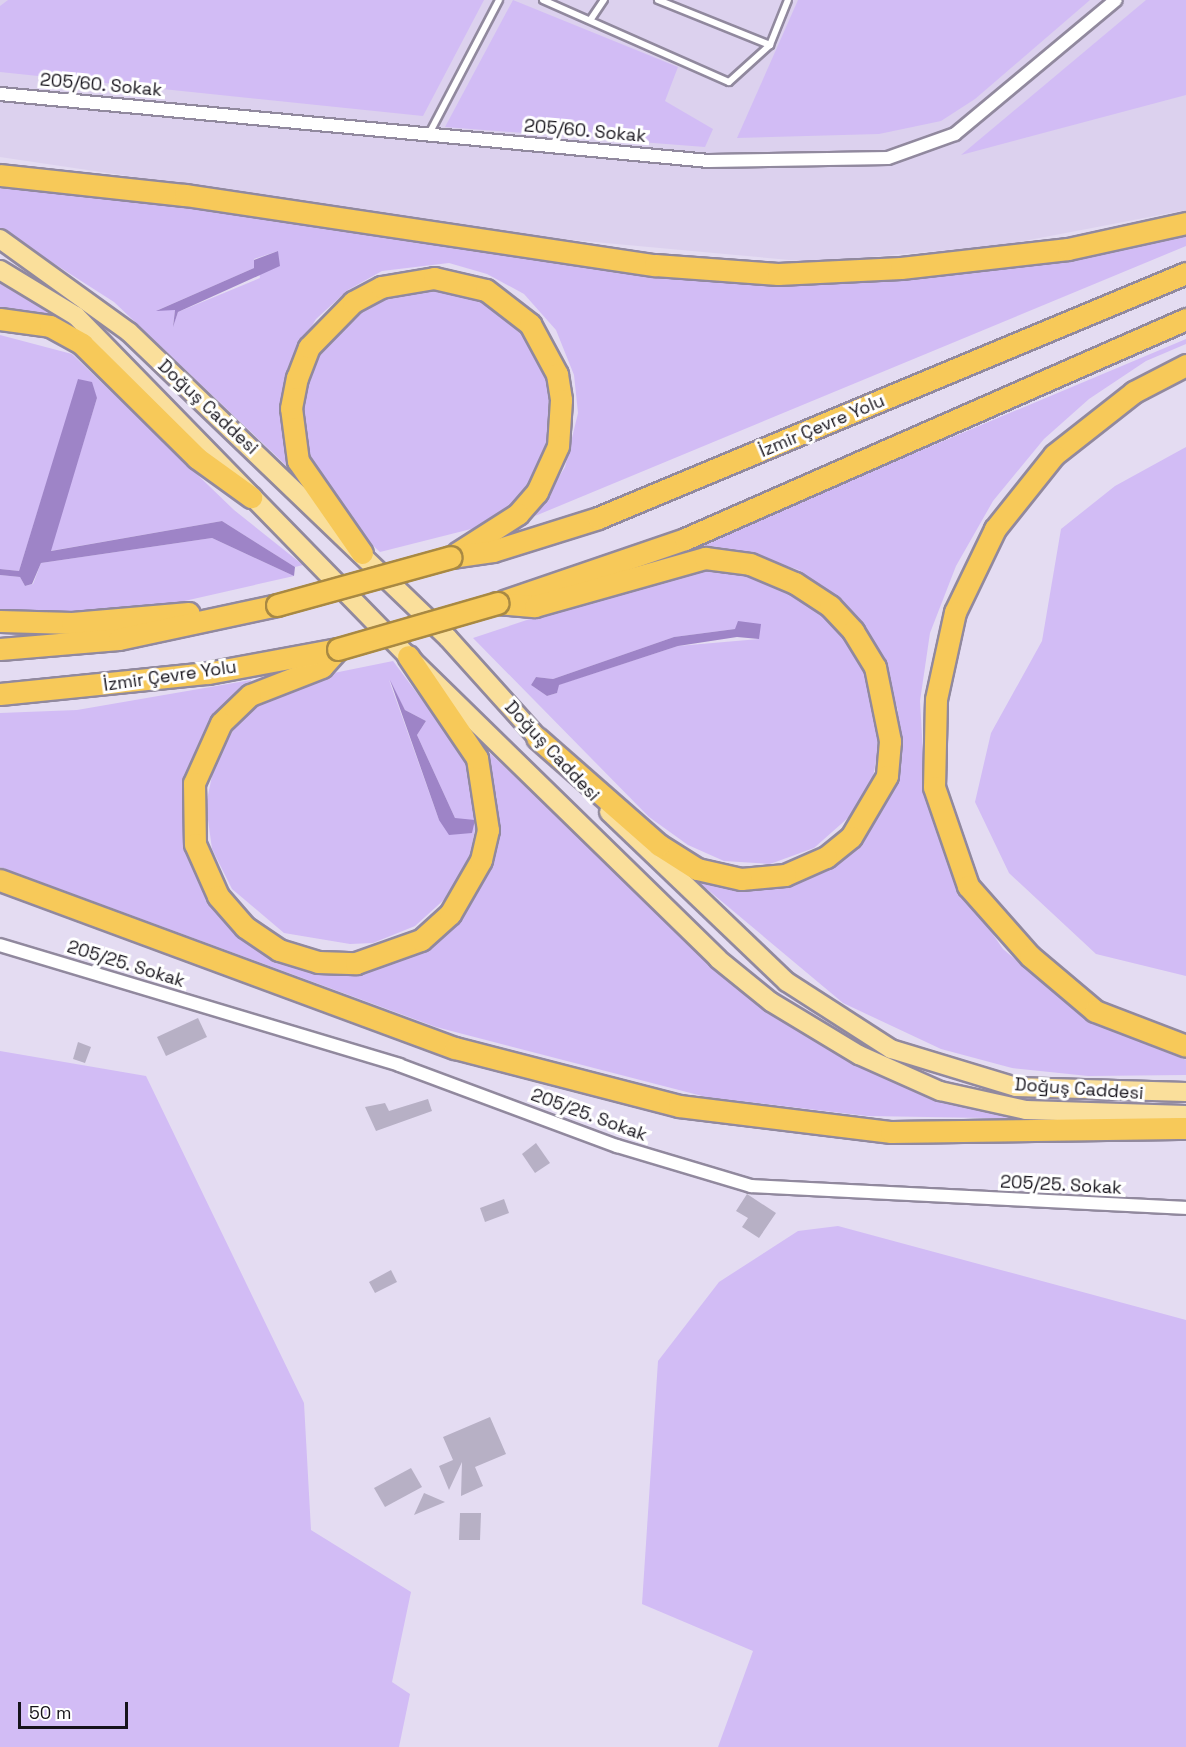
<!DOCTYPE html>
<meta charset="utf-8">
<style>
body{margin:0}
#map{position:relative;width:1186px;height:1747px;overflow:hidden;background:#e4dcf2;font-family:"Space Grotesk",sans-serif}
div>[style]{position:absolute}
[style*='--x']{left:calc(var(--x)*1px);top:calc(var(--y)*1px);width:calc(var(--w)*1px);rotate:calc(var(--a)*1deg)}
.built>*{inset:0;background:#dcd1ee}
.green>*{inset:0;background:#d2bcf5}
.water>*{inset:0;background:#9e84c7}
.building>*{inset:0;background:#b7b0c5}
.roads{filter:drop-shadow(2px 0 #91899e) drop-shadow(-2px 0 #91899e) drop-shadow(0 2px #91899e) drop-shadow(0 -2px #91899e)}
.service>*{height:6px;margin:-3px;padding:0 3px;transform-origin:3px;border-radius:3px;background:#fff}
.minor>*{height:12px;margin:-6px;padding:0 6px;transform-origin:6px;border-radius:6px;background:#fff}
.primary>*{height:18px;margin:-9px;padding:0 9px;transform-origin:9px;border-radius:9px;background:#fadf9b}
.motorway>*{height:21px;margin:-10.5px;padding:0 10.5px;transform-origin:10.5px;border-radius:10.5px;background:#f7c959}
.bridges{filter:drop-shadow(2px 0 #a88943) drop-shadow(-2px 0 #a88943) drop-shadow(0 2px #a88943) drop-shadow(0 -2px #a88943)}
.motorway-bridge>*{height:21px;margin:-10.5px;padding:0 10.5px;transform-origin:10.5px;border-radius:10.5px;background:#f7c959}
span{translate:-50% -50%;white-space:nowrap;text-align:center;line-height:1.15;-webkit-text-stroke:6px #fff;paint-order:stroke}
.street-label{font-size:18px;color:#16131b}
.scale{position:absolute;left:18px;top:1702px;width:110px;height:27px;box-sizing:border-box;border:3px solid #16131b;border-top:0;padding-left:8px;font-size:18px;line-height:21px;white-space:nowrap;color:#16131b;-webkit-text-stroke:4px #fff;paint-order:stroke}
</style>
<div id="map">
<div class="built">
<i style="clip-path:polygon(0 0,1186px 0,1186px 210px,1003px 245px,812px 262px,540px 237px,0 157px)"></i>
</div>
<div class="green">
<i style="clip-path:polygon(8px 0,484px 0,423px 116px,0 72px,0 6px)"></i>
<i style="clip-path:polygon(513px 0,678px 67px,665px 101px,713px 129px,705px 147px,445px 127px)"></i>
<i style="clip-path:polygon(798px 0,1090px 0,975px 99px,941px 121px,879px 134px,737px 138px)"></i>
<i style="clip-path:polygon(1146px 0,1186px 0,1186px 95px,961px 155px)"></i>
<i style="clip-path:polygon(evenodd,0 182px,164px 198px,671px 279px,914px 280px,1186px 232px,1186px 246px,535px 516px,565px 467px,578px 413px,574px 375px,556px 330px,524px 294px,487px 274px,449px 263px,382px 271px,348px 290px,316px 319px,293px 359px,284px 397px,293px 472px,114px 302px,0 229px,0 182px,278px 251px,259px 271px,260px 278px,178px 312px,173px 326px,175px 310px,158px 310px,254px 268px,254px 259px,278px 251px)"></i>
<i style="clip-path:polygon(0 279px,49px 306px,68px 323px,37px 312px,0 309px)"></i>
<i style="clip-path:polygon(443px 291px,484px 303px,519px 328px,542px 361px,554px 400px,553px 440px,539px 478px,514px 509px,479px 527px,380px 552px,355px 529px,309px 461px,301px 418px,308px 376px,328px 339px,360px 310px,400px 293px)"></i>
<i style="clip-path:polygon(0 335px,72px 354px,234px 510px,303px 565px,295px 567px,222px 521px,50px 551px,97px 398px,79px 379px,19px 571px,0 569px)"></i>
<i style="clip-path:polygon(1186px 339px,1186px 344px,1146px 361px,1089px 399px,1044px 439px,993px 501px,956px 566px,930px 633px,920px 701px,924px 771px,963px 891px,1003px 949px,1086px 1020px,1186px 1060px,1186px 1075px,1088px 1076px,1012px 1068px,941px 1049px,843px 1003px,683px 869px,746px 884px,858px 842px,894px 773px,898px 710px,874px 643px,838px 598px,799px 570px,741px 551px,679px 552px)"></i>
<i style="clip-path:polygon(1186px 447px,1186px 976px,1096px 954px,1009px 873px,975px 802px,991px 733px,1042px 641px,1061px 529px,1115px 486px)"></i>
<i style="clip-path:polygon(212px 538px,294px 576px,158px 607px,53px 615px,0 609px,0 575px,20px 577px,25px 586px,33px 584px,41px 563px)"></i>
<i style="clip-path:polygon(evenodd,719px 567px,748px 572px,822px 610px,855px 643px,876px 685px,882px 731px,873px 777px,849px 817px,814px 848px,770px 864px,724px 861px,688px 845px,649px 817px,473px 638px,647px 580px,719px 567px,735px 629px,759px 639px,678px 646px,558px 685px,557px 693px,547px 696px,531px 685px,536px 677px,553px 679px,674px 637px,735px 629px)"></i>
<i style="clip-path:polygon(evenodd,393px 661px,473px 768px,478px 813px,470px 857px,447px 897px,415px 926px,373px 943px,350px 944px,284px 933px,232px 889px,212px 849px,206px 805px,215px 761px,238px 722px,272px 693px,314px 677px,393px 661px,389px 680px,405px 710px,426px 721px,417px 735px,455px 818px,439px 820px,389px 680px)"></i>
<i style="clip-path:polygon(251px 680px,250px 686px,216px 716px,199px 744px,187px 785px,190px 845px,232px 918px,318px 966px,428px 939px,497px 823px,497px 798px,480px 744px,760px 1003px,899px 1081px,1048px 1119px,867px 1116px,706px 1097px,436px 1027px,0 867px,0 713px,77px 710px)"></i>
<i style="clip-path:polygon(0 1051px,146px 1076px,304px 1403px,311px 1530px,411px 1592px,392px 1682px,410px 1694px,399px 1747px,0 1747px)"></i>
<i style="clip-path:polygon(838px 1226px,1186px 1320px,1186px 1747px,718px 1747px,753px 1651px,642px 1604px,658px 1361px,719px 1282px,798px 1231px)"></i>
</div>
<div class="water">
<i style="clip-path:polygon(278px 251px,280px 266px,178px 312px,173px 327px,175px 310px,156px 311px,254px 268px,254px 260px)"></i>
<i style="clip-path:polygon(78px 379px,92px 382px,97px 398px,51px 551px,222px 521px,295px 567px,294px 576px,212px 538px,41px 563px,32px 584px,25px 586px,20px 577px,0 575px,0 569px,19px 571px)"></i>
<i style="clip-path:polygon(738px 621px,761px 624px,759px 639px,737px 637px,678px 646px,559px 685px,557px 693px,547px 696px,531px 685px,536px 677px,553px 679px,674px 637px,735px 629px)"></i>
<i style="clip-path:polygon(390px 680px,405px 710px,426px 721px,417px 735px,455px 818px,475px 820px,472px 833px,449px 835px,439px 820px)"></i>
</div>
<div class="building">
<i style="clip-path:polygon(198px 1018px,207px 1037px,166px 1056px,157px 1037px)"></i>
<i style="clip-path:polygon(78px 1042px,91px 1047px,85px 1063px,73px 1059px)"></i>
<i style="clip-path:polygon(428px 1099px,432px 1111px,376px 1131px,365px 1107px,385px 1103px,389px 1111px)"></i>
<i style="clip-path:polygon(536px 1143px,550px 1163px,535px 1173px,522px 1154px)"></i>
<i style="clip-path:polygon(747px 1194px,776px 1213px,759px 1238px,742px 1227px,748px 1218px,736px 1211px)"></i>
<i style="clip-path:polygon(504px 1199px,509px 1213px,485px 1222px,480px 1208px)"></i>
<i style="clip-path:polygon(391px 1270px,397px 1282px,375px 1293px,369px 1282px)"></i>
<i style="clip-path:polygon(490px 1417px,506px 1454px,475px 1467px,483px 1486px,461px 1496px,462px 1462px,449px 1490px,439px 1466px,453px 1460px,443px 1437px)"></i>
<i style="clip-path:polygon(411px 1468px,422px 1487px,385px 1507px,374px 1488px)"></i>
<i style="clip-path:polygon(424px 1493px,445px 1502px,414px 1515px)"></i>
<i style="clip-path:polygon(460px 1513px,481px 1513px,480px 1540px,459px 1540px)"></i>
</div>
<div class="roads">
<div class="service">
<i style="--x:543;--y:0;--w:203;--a:23.8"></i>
<i style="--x:729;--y:82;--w:55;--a:-42.1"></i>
<i style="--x:770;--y:45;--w:48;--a:-68.2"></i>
<i style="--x:658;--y:0;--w:121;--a:21.9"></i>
<i style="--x:591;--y:19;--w:23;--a:-56"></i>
<i style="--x:429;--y:134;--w:151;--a:-62.4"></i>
</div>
<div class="minor">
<i style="--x:0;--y:94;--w:712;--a:5.4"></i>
<i style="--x:709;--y:161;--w:179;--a:-1"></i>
<i style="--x:888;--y:158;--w:71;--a:-19.7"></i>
<i style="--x:955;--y:134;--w:209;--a:-39.8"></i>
<i style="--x:0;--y:945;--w:417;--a:16.7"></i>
<i style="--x:399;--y:1065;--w:233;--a:20.4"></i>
<i style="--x:617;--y:1146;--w:140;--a:16.6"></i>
<i style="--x:751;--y:1186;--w:436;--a:2.9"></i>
</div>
<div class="primary">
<i style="--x:0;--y:239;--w:159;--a:35.8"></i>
<i style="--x:129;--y:332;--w:442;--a:43.8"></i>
<i style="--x:448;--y:638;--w:147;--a:48"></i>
<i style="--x:0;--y:270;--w:89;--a:31.2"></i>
<i style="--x:76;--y:316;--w:475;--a:45.7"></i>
<i style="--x:408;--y:656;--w:433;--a:44.3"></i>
<i style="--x:718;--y:959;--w:68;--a:39.1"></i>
<i style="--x:771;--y:1002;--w:103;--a:31.1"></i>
<i style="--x:859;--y:1055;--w:89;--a:24"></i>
<i style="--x:940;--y:1091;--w:88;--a:12.5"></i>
<i style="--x:1026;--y:1110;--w:160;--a:1.8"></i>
<i style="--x:609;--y:812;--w:246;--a:43.7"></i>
<i style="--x:787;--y:982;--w:124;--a:32.8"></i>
<i style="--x:891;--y:1049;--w:131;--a:16.9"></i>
<i style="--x:1016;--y:1087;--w:170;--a:1.7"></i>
</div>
<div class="motorway">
<i style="--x:0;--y:175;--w:186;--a:6.2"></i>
<i style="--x:185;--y:195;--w:475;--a:8.5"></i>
<i style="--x:655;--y:265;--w:123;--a:4.2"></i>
<i style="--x:778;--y:274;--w:123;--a:-2.8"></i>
<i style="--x:901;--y:268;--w:168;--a:-6.5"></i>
<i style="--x:1068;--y:249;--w:121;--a:-12.4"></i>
<i style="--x:0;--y:319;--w:50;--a:8"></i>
<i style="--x:50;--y:326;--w:37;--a:29"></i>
<i style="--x:82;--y:344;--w:162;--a:44.7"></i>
<i style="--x:197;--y:458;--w:67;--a:35.8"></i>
<i style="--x:1186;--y:365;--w:59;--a:152.6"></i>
<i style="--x:1134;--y:392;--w:102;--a:141.8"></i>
<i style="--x:1054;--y:455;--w:95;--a:128.6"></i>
<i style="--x:995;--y:529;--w:92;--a:115.7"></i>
<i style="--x:955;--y:612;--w:89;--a:102.3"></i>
<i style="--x:936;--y:699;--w:88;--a:91.3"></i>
<i style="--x:934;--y:787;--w:105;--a:71"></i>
<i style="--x:968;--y:886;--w:94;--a:48.5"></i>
<i style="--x:1030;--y:956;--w:85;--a:40.2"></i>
<i style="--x:1095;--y:1011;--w:97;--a:21"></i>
<i style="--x:362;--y:553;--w:112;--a:-124.8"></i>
<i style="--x:298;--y:461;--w:53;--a:-97.5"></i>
<i style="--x:291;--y:408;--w:31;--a:-79"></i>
<i style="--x:297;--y:378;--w:33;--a:-69"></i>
<i style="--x:309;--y:347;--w:63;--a:-45.6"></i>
<i style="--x:353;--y:302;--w:32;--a:-28"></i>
<i style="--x:381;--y:287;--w:54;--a:-9.6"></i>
<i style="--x:434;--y:278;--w:53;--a:13"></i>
<i style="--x:486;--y:290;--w:56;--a:37.7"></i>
<i style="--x:530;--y:324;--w:57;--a:61.6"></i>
<i style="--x:557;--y:374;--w:26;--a:81"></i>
<i style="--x:561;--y:400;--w:46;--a:93.7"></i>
<i style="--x:558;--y:446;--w:51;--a:114.5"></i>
<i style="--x:537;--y:492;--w:29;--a:131"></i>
<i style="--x:518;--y:514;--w:72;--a:147.4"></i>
<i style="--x:451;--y:557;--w:42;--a:-8.1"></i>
<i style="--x:493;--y:551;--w:110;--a:-17.4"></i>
<i style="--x:598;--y:518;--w:637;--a:-22.62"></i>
<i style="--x:504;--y:601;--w:191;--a:-18.9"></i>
<i style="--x:685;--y:539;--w:547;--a:-23.71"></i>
<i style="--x:497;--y:603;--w:38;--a:5"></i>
<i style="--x:535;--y:606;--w:177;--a:-15.8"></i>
<i style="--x:705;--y:558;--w:45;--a:7.6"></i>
<i style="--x:750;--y:564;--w:49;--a:22.9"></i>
<i style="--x:795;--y:583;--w:42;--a:33.3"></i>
<i style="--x:830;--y:606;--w:34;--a:47"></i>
<i style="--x:853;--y:631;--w:42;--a:58.6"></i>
<i style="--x:875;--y:667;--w:76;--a:78.5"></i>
<i style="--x:890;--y:741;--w:35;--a:95"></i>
<i style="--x:887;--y:776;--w:71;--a:120.5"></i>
<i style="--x:851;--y:837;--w:32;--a:141"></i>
<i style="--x:826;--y:857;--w:45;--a:156.3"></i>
<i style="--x:785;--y:875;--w:44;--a:174.8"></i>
<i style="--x:741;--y:879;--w:45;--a:-167.2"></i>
<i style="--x:697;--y:869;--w:45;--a:-147.7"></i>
<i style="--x:659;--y:845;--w:162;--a:-138.7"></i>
<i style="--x:0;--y:621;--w:72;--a:1.6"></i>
<i style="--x:72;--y:623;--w:117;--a:-4.9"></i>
<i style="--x:0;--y:649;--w:119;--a:-4.8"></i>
<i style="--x:119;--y:639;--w:162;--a:-12.1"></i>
<i style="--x:338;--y:649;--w:24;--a:132"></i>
<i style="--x:322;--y:667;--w:77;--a:158.7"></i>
<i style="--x:250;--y:695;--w:40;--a:136"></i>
<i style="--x:221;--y:723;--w:66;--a:114.2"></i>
<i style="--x:194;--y:783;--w:61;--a:89.1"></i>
<i style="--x:195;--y:844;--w:57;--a:66.1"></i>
<i style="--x:218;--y:896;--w:41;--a:48.9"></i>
<i style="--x:245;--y:927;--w:41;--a:34.1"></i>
<i style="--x:279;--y:950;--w:41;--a:17.1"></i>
<i style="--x:318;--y:962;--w:38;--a:2"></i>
<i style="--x:356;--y:963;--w:69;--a:-19.5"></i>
<i style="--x:421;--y:940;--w:39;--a:-42"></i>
<i style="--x:450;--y:914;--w:62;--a:-60.1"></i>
<i style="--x:481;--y:860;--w:31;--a:-77"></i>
<i style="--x:488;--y:830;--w:73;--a:-98.7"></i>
<i style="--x:477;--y:758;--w:123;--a:-124.1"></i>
<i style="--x:0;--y:694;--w:209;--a:-5.8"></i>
<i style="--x:208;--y:673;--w:132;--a:-10.5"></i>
<i style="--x:0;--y:880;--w:485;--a:20.3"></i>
<i style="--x:455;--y:1048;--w:231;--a:14.5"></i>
<i style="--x:679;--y:1106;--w:214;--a:7"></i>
<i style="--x:891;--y:1132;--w:295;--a:-0.8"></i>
</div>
</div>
<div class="bridges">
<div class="motorway-bridge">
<i style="--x:277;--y:605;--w:180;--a:-15.4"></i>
<i style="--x:338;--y:649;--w:166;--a:-16.1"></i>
</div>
</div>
<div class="street-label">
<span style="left:101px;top:85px;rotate:5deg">205/60. Sokak</span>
<span style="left:585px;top:131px;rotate:5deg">205/60. Sokak</span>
<span style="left:208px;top:407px;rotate:43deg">Doğuş Caddesi</span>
<span style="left:822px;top:426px;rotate:-23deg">İzmir Çevre Yolu</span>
<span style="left:170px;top:676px;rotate:-8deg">İzmir Çevre Yolu</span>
<span style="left:552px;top:751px;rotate:47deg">Doğuş Caddesi</span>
<span style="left:126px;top:964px;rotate:17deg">205/25. Sokak</span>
<span style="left:1079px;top:1089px;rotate:4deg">Doğuş Caddesi</span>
<span style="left:589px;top:1115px;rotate:20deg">205/25. Sokak</span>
<span style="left:1061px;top:1185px;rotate:3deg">205/25. Sokak</span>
</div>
<div class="scale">50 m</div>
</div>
